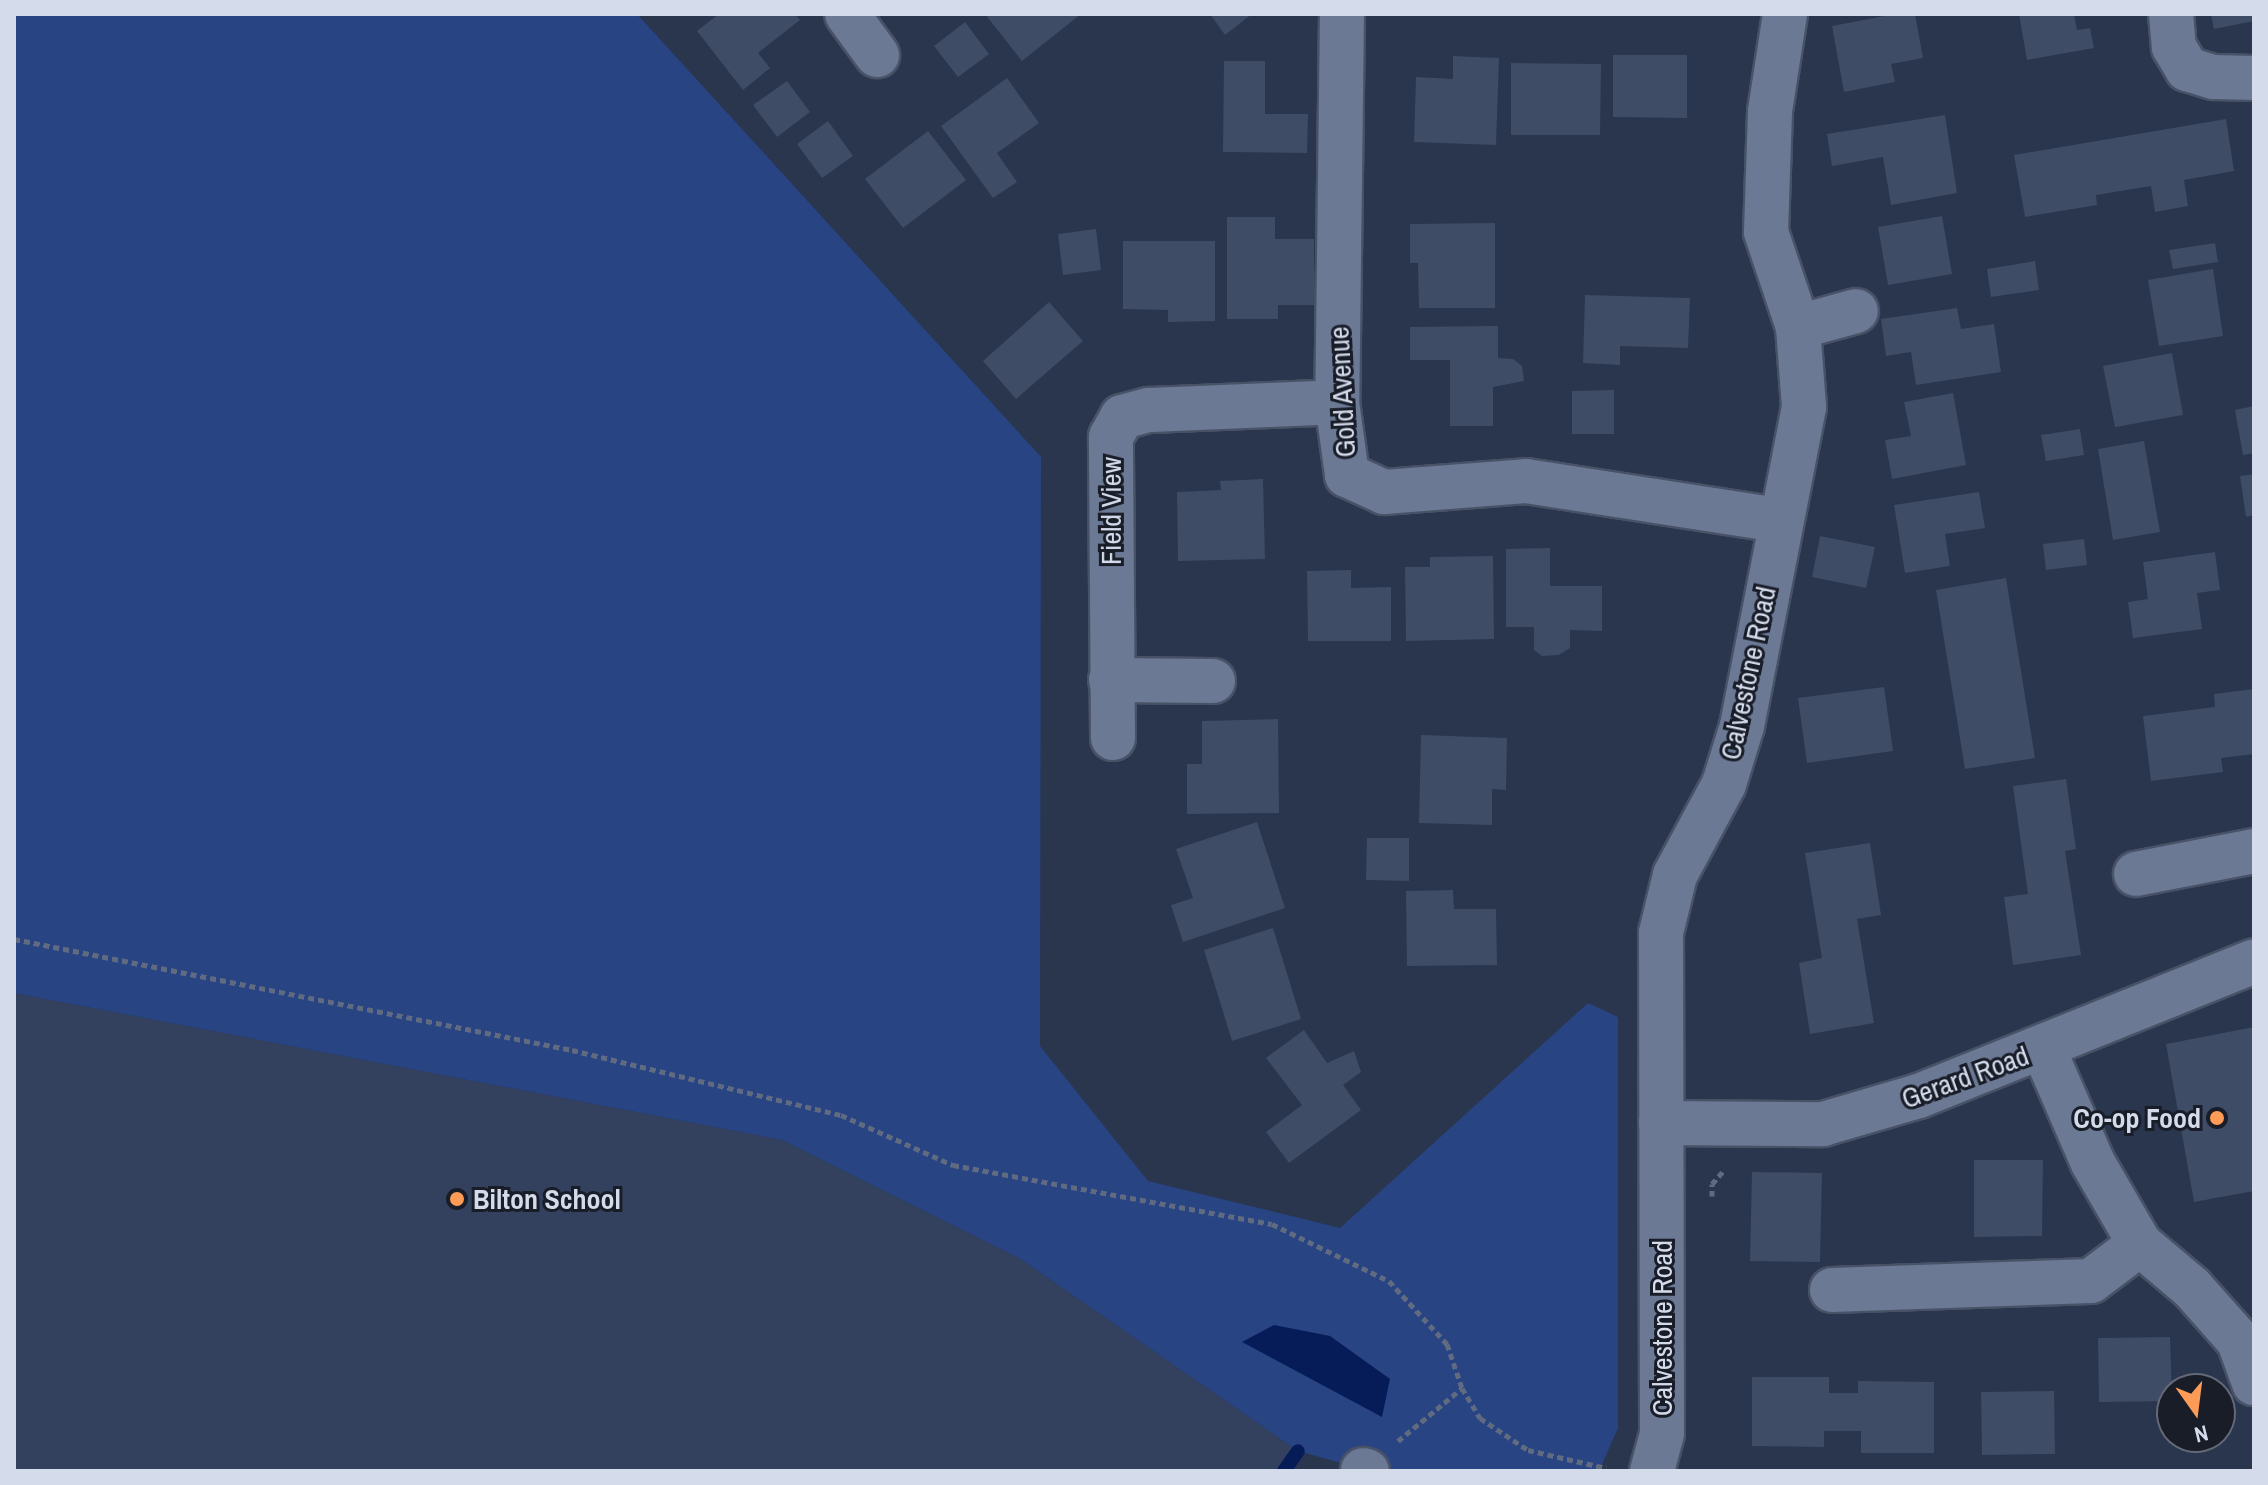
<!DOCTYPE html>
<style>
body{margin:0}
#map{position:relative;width:2268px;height:1485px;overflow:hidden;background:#2a354e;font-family:"Archivo Narrow",sans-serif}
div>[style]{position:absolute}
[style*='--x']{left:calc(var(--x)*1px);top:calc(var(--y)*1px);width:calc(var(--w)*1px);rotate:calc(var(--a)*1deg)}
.built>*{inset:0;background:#33415f}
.green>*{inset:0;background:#284482}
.water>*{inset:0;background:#061c58}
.stream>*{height:14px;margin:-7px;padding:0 7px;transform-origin:7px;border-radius:7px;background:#061c58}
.building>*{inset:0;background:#3f4c66}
.path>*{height:5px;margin-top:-2.5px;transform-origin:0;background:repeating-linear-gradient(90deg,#606a80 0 6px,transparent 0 10px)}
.roads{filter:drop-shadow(2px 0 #485267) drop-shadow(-2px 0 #485267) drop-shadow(0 2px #485267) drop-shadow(0 -2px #485267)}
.minor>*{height:44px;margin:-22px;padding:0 22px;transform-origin:22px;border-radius:22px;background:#6b7995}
.dots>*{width:22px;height:22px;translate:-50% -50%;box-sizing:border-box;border:4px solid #181d28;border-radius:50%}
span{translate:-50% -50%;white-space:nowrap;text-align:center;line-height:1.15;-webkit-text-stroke:6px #181d28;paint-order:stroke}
.street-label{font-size:28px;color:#d4dcec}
.poi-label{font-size:28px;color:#d4dcec;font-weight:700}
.right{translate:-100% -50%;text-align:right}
.left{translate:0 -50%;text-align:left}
.frame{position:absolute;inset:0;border:16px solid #d4dcec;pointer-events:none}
.north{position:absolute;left:2156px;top:1373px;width:80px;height:80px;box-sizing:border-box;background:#181d28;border:2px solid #636976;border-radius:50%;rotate:166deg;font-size:22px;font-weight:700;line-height:32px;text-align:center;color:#d4dcec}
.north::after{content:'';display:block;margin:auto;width:28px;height:36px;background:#fe9c57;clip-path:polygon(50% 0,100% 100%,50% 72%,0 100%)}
</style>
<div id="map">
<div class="built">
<i style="clip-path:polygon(14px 993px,782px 1140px,1019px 1258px,1298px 1451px,1285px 1471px,14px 1471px)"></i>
</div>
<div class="green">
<i style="clip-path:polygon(14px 14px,637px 14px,1041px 457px,1040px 1046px,1148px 1181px,1340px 1228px,1588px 1003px,1618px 1017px,1618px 1428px,1599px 1471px,1370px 1471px,1298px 1451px,1019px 1258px,782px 1140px,14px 993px)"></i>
</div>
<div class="water">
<i style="clip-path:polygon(1274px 1325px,1330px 1336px,1390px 1379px,1382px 1417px,1242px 1342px)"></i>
</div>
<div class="stream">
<i style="--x:1284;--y:1471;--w:24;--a:-55"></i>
</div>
<div class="building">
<i style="clip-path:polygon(719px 14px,795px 14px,800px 20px,758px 53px,770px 68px,743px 90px,697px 31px)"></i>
<i style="clip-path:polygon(985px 14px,1081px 14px,1022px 61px)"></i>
<i style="clip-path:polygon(1210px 14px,1252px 14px,1225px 35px)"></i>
<i style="clip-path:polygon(1895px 14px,1915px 14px,1923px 58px,1891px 64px,1895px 82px,1844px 92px,1832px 26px)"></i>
<i style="clip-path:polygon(2019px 14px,2074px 14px,2077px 30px,2090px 28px,2094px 48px,2027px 60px)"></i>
<i style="clip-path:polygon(2211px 14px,2254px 14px,2254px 21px,2214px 29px)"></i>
<i style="clip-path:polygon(965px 22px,989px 54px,958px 77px,934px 46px)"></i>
<i style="clip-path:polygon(1613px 55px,1687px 55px,1687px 118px,1613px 117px)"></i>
<i style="clip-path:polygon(1453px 56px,1499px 58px,1496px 145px,1414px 142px,1416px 77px,1453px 79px)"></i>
<i style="clip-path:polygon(1224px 61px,1265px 61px,1265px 114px,1308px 114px,1307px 153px,1223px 152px)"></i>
<i style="clip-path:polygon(1511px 63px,1601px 64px,1600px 135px,1511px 135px)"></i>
<i style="clip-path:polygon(1007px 78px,1039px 123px,997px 153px,1017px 182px,993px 198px,941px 126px)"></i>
<i style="clip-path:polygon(787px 81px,810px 112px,777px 137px,753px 105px)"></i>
<i style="clip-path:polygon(1945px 115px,1957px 193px,1891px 205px,1883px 157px,1832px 166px,1827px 134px)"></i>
<i style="clip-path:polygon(2226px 119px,2234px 171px,2184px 180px,2188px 206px,2155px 212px,2151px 186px,2096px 195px,2097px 205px,2025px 217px,2014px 155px)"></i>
<i style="clip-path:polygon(828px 121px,853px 156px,822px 178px,797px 144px)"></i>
<i style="clip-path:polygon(928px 131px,966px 180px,903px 228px,865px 179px)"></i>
<i style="clip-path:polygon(1942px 216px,1952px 274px,1888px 285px,1878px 227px)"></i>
<i style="clip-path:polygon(1227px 217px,1275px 217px,1275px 239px,1314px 239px,1314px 305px,1278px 305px,1278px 319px,1227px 319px)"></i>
<i style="clip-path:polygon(1495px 223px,1495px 308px,1419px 308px,1418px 263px,1410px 263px,1410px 224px)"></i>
<i style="clip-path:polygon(1096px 229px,1101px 270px,1063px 275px,1058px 234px)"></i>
<i style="clip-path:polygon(1123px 241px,1215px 241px,1215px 321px,1168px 322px,1168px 310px,1123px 309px)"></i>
<i style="clip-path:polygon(2215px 243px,2218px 262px,2173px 269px,2169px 250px)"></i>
<i style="clip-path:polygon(2035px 261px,2039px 290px,1991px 297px,1987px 269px)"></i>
<i style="clip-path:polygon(2213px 269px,2223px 336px,2159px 346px,2148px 280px)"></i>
<i style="clip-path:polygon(1585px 295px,1690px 298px,1688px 348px,1620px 346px,1620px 365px,1583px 363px)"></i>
<i style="clip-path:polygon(1049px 302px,1083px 341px,1016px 399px,983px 361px)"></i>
<i style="clip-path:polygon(1957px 308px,1961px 329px,1994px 324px,2001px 372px,1916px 385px,1911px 352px,1886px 356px,1881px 319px)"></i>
<i style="clip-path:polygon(1498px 326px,1498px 358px,1513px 359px,1522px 366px,1524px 381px,1493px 387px,1493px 426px,1450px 426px,1450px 360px,1410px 360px,1410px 327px)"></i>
<i style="clip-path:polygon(2172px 353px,2183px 415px,2115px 427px,2103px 366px)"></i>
<i style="clip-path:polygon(1614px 390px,1614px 434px,1572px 434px,1572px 391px)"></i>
<i style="clip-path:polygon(1953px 393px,1966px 465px,1892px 479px,1885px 440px,1911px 436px,1904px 402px)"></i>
<i style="clip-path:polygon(2254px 406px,2254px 453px,2243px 455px,2235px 410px)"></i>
<i style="clip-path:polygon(2080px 429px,2084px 455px,2046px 461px,2041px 435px)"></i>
<i style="clip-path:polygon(2144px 441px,2160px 532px,2113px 540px,2098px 449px)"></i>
<i style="clip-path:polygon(2254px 474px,2254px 515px,2246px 517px,2240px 476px)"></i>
<i style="clip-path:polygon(1263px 479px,1265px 559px,1178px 561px,1177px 492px,1221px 490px,1220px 481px)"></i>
<i style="clip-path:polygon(1979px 492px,1985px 528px,1945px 534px,1950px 566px,1905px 573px,1894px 505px)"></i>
<i style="clip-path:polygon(1820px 536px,1875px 547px,1866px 588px,1812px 577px)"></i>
<i style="clip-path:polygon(2084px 539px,2087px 565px,2046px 570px,2043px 544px)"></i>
<i style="clip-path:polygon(1550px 548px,1550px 586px,1602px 586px,1602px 631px,1570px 630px,1570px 648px,1559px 655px,1542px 656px,1534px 650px,1534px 627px,1506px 627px,1506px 549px)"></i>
<i style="clip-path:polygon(2215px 552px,2220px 590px,2197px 593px,2202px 629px,2133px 638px,2128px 602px,2148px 599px,2143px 562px)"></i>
<i style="clip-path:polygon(1493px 556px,1494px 639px,1406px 641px,1405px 567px,1430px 567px,1430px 557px)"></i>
<i style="clip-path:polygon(1351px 570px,1351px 588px,1391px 587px,1391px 641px,1308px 641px,1307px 571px)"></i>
<i style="clip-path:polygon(2006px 578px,2035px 758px,1965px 769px,1936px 590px)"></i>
<i style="clip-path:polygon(1884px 687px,1893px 751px,1807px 763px,1798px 698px)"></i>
<i style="clip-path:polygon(2254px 689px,2254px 754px,2221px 758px,2223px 772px,2151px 781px,2143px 716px,2215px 707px,2214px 694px)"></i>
<i style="clip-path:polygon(1278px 719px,1279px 813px,1187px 814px,1187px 764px,1202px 764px,1202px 721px)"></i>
<i style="clip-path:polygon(1421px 735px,1507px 738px,1506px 790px,1492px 789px,1492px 825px,1419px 823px)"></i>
<i style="clip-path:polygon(2066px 779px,2076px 849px,2065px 851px,2081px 955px,2013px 965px,2004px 897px,2028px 894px,2013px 786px)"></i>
<i style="clip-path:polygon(1257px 822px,1285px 908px,1183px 942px,1171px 905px,1193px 898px,1176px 849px)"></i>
<i style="clip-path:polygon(1367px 838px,1409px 838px,1409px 881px,1366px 880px)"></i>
<i style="clip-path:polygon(1870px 843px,1881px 915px,1857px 919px,1874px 1023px,1810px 1034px,1799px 963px,1822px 958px,1805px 853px)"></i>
<i style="clip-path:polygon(1453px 890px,1454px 909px,1496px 909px,1497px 965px,1407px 966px,1406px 891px)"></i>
<i style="clip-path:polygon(1273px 928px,1301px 1019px,1232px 1041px,1204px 950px)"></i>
<i style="clip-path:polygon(2254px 1027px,2254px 1191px,2194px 1202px,2166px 1044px)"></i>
<i style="clip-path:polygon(1304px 1030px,1327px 1063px,1354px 1051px,1361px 1072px,1343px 1085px,1361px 1110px,1289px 1163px,1266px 1132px,1302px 1105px,1266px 1058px)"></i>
<i style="clip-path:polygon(1974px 1160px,2043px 1160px,2042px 1236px,1974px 1237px)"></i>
<i style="clip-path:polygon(1752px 1172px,1822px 1173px,1820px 1262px,1750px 1261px)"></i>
<i style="clip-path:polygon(2170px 1337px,2172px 1401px,2099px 1402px,2098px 1338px)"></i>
<i style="clip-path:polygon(1752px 1377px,1829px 1377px,1829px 1393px,1858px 1393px,1858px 1381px,1934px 1382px,1934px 1453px,1861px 1453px,1861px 1431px,1824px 1431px,1824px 1447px,1752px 1446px)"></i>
<i style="clip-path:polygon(2054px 1391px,2055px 1454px,1982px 1455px,1981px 1392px)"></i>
</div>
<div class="path">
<i style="--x:14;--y:939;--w:569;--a:11.25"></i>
<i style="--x:572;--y:1050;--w:277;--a:13.6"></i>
<i style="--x:841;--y:1115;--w:123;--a:24.1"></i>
<i style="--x:953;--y:1165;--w:324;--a:10.5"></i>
<i style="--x:1272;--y:1224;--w:130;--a:26"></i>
<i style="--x:1389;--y:1281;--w:86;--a:47.4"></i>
<i style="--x:1447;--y:1344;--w:46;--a:71.2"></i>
<i style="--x:1462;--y:1388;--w:35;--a:59"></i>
<i style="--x:1480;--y:1418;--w:58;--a:33.7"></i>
<i style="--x:1528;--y:1450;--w:80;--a:13"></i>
<i style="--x:1712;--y:1196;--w:12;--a:-90"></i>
<i style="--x:1712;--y:1184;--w:18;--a:-49"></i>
<i style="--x:1398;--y:1441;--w:83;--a:-39.6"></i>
</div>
<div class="roads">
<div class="minor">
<i style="--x:847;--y:14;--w:51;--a:53.8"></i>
<i style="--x:1342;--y:14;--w:388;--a:90.7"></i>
<i style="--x:1337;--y:402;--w:74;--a:82.2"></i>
<i style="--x:1347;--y:475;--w:41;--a:24.7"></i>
<i style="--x:1384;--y:492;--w:142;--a:-4.4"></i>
<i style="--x:1526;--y:481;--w:255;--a:8.8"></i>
<i style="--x:2171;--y:14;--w:33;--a:85"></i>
<i style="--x:2174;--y:47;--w:26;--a:59"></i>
<i style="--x:2187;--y:69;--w:28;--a:17"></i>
<i style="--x:2214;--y:77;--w:40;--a:1.4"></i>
<i style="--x:1798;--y:327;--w:60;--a:-15.4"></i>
<i style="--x:1111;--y:680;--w:102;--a:0.6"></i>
<i style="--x:1113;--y:738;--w:301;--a:-90.4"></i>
<i style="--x:1111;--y:437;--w:23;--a:-61"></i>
<i style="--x:1122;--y:417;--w:28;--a:-15"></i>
<i style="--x:1149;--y:410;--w:188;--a:-2.4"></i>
<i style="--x:2136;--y:874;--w:120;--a:-11"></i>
<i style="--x:2043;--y:1048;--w:125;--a:66.5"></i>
<i style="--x:2093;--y:1163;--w:94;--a:59.9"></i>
<i style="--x:2140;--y:1244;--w:68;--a:40.2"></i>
<i style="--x:2192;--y:1288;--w:71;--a:48.4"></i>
<i style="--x:2239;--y:1341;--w:45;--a:70.3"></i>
<i style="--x:1661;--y:1123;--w:162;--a:0.4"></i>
<i style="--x:1823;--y:1124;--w:100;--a:-16.3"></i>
<i style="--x:1919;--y:1096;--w:361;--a:-21.9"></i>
<i style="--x:1832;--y:1290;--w:259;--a:-2"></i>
<i style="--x:2091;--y:1281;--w:61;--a:-37.1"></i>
<i style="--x:1363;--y:1470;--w:4;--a:14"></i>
<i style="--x:1652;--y:1471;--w:39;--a:-75"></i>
<i style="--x:1662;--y:1433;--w:500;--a:-90.11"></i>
<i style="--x:1661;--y:933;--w:60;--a:-76.4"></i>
<i style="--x:1675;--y:875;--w:103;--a:-61.7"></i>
<i style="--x:1724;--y:784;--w:61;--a:-72.8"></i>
<i style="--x:1742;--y:726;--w:325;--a:-79"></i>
<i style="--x:1804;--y:407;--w:80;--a:-94.3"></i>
<i style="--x:1798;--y:327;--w:100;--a:-108.6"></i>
<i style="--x:1766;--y:232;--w:121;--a:-88.1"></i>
<i style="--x:1770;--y:111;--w:98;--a:-81.2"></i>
</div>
</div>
<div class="dots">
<i style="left:2217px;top:1118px;background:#fe9c57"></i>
<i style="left:457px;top:1199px;background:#fe9c57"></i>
</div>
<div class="street-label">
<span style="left:1342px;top:392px;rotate:-93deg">Gold Avenue</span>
<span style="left:1111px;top:511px;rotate:-90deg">Field View</span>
<span style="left:1748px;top:673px;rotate:-78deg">Calvestone Road</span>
<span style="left:1965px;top:1077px;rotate:-20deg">Gerard Road</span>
<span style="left:1662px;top:1328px;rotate:-90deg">Calvestone Road</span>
</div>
<div class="poi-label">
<span class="right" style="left:2201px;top:1118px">Co-op Food</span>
<span class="left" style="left:473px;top:1199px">Bilton School</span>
</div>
<div class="frame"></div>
<div class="north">N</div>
</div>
